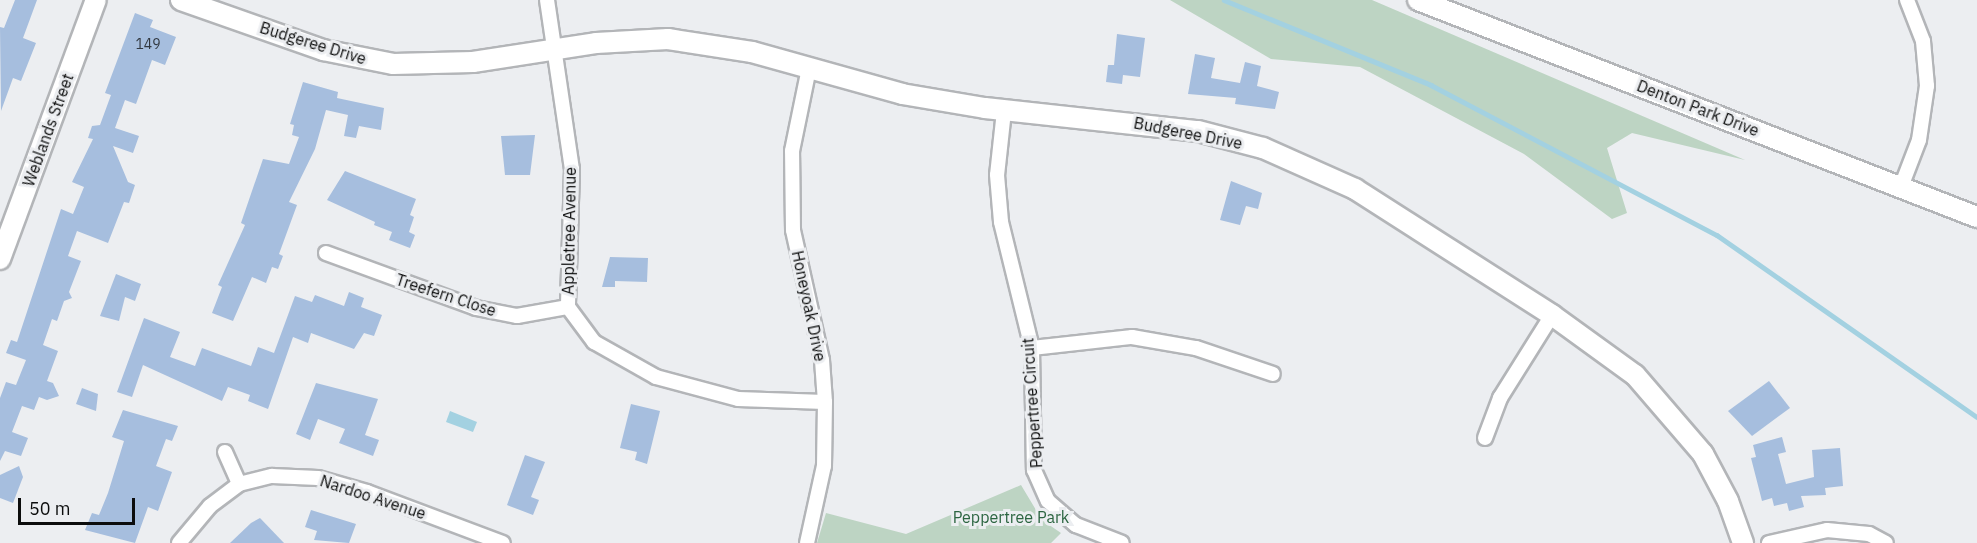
<!DOCTYPE html>
<style>
body{margin:0}
#map{position:relative;width:1977px;height:543px;overflow:hidden;background:#eceef1;font-family:"IBM Plex Sans",sans-serif}
div>[style]{position:absolute}
[style*='--x']{left:calc(var(--x)*1px);top:calc(var(--y)*1px);width:calc(var(--w)*1px);rotate:calc(var(--a)*1deg)}
.green>*{inset:0;background:#bdd4c3}
.water>*{inset:0;background:#a3d1e1}
.stream>*{height:4.5px;margin:-2.25px;padding:0 2.25px;transform-origin:2.25px;border-radius:2.25px;background:#a3d1e1}
.building>*{inset:0;background:#a6bede}
.roads{filter:drop-shadow(2px 0 #b3b5b8) drop-shadow(-2px 0 #b3b5b8) drop-shadow(0 2px #b3b5b8) drop-shadow(0 -2px #b3b5b8)}
.street>*{height:14px;margin:-7px;padding:0 7px;transform-origin:7px;border-radius:7px;background:#fff}
.secondary>*{height:20px;margin:-10px;padding:0 10px;transform-origin:10px;border-radius:10px;background:#fff}
span{translate:-50% -50%;white-space:nowrap;text-align:center;line-height:1.15;-webkit-text-stroke:6px #eceef1;paint-order:stroke}
.number-label{font-size:14px;color:#323941}
.number-label span{-webkit-text-stroke-width:0}
.street-label{font-size:16px;color:#0c0d0d}
.park-label{font-size:16px;color:#2c6541}
.scale{position:absolute;left:18px;top:498px;width:117px;height:27px;box-sizing:border-box;border:3px solid #0c0d0d;border-top:0;padding-left:8px;font-size:18px;line-height:21px;white-space:nowrap;color:#0c0d0d;-webkit-text-stroke:4px #eceef1;paint-order:stroke}
</style>
<div id="map">
<div class="green">
<i style="clip-path:polygon(1170px 0,1372px 0,1745px 160px,1632px 133px,1607px 148px,1627px 213px,1612px 219px,1524px 154px,1360px 67px,1271px 59px)"></i>
<i style="clip-path:polygon(1021px 485px,1042px 520px,1061px 533px,1051px 543px,817px 543px,826px 513px,906px 534px)"></i>
</div>
<div class="water">
<i style="clip-path:polygon(450px 411px,477px 422px,473px 432px,446px 422px)"></i>
</div>
<div class="stream">
<i style="--x:1224;--y:0;--w:224;--a:22.3"></i>
<i style="--x:1431;--y:85;--w:323;--a:27.7"></i>
<i style="--x:1717;--y:235;--w:317;--a:35"></i>
</div>
<div class="building">
<i style="clip-path:polygon(15px 0,37px 0,23px 38px,36px 43px,21px 81px,13px 78px,1px 111px,0 27px,4px 28px)"></i>
<i style="clip-path:polygon(135px 13px,153px 20px,150px 27px,176px 37px,165px 65px,152px 60px,136px 104px,125px 100px,115px 128px,139px 136px,133px 153px,113px 146px,128px 182px,135px 185px,129px 203px,124px 202px,108px 243px,77px 231px,68px 256px,81px 261px,69px 292px,72px 298px,64px 301px,57px 321px,52px 319px,43px 345px,58px 351px,47px 381px,53px 383px,59px 396px,47px 400px,39px 397px,34px 410px,22px 406px,12px 432px,28px 438px,21px 456px,5px 451px,0 461px,0 398px,6px 382px,16px 385px,26px 360px,6px 353px,11px 340px,17px 342px,61px 209px,73px 214px,84px 187px,72px 182px,93px 139px,88px 138px,92px 126px,100px 125px,111px 95px,105px 93px)"></i>
<i style="clip-path:polygon(1117px 34px,1145px 38px,1140px 77px,1123px 75px,1122px 84px,1106px 82px,1108px 65px,1114px 65px)"></i>
<i style="clip-path:polygon(1195px 54px,1215px 58px,1211px 78px,1240px 83px,1245px 62px,1261px 66px,1257px 86px,1279px 92px,1275px 109px,1235px 104px,1236px 98px,1188px 94px)"></i>
<i style="clip-path:polygon(303px 82px,338px 92px,337px 98px,384px 108px,381px 130px,359px 126px,356px 138px,344px 136px,348px 115px,326px 110px,315px 149px,289px 202px,297px 205px,279px 254px,283px 256px,278px 269px,272px 267px,266px 283px,252px 277px,233px 321px,212px 313px,222px 287px,218px 285px,245px 225px,241px 223px,263px 159px,289px 164px,299px 137px,292px 135px,294px 125px,290px 124px)"></i>
<i style="clip-path:polygon(535px 135px,530px 175px,505px 175px,501px 136px)"></i>
<i style="clip-path:polygon(345px 171px,416px 199px,410px 215px,414px 217px,409px 232px,415px 235px,410px 248px,389px 240px,392px 232px,374px 225px,375px 222px,327px 200px)"></i>
<i style="clip-path:polygon(1231px 181px,1262px 193px,1258px 209px,1246px 206px,1240px 225px,1220px 220px)"></i>
<i style="clip-path:polygon(610px 257px,648px 258px,647px 282px,615px 281px,615px 287px,602px 287px)"></i>
<i style="clip-path:polygon(116px 274px,141px 284px,135px 301px,125px 297px,119px 321px,100px 316px)"></i>
<i style="clip-path:polygon(349px 292px,364px 298px,361px 307px,382px 315px,374px 336px,364px 333px,354px 349px,311px 333px,308px 343px,293px 337px,268px 409px,248px 401px,250px 395px,228px 387px,222px 401px,143px 365px,132px 397px,117px 392px,144px 318px,180px 332px,170px 357px,195px 366px,202px 348px,251px 366px,258px 347px,274px 353px,295px 296px,312px 302px,315px 295px,344px 306px)"></i>
<i style="clip-path:polygon(1769px 381px,1790px 408px,1752px 436px,1728px 411px)"></i>
<i style="clip-path:polygon(316px 383px,378px 399px,365px 435px,379px 440px,373px 456px,339px 443px,345px 429px,318px 419px,310px 440px,296px 434px)"></i>
<i style="clip-path:polygon(82px 388px,98px 394px,96px 411px,76px 404px)"></i>
<i style="clip-path:polygon(631px 404px,660px 411px,647px 464px,635px 460px,637px 452px,620px 448px)"></i>
<i style="clip-path:polygon(123px 410px,178px 426px,172px 441px,166px 439px,156px 466px,172px 472px,158px 511px,148px 507px,135px 543px,85px 530px,92px 513px,99px 515px,108px 493px,124px 441px,112px 437px)"></i>
<i style="clip-path:polygon(1782px 437px,1786px 452px,1778px 454px,1786px 484px,1814px 477px,1812px 450px,1840px 448px,1843px 486px,1825px 488px,1826px 495px,1801px 496px,1804px 507px,1789px 511px,1787px 503px,1774px 506px,1772px 498px,1762px 501px,1751px 458px,1756px 457px,1753px 445px)"></i>
<i style="clip-path:polygon(525px 455px,545px 462px,531px 497px,539px 500px,533px 515px,507px 505px)"></i>
<i style="clip-path:polygon(19px 466px,23px 477px,13px 503px,0 498px,0 475px)"></i>
<i style="clip-path:polygon(311px 510px,356px 524px,349px 543px,314px 540px,317px 531px,305px 527px)"></i>
<i style="clip-path:polygon(260px 518px,284px 543px,230px 543px,251px 523px)"></i>
</div>
<div class="roads">
<div class="street">
<i style="--x:547;--y:0;--w:171;--a:81.6"></i>
<i style="--x:572;--y:169;--w:138;--a:91.7"></i>
<i style="--x:568;--y:307;--w:44;--a:53.4"></i>
<i style="--x:594;--y:342;--w:71;--a:29.4"></i>
<i style="--x:656;--y:377;--w:85;--a:15"></i>
<i style="--x:738;--y:399;--w:87;--a:2"></i>
<i style="--x:1004;--y:111;--w:64;--a:96.2"></i>
<i style="--x:997;--y:175;--w:47;--a:85.1"></i>
<i style="--x:1001;--y:222;--w:130;--a:76.2"></i>
<i style="--x:1032;--y:348;--w:122;--a:89.1"></i>
<i style="--x:1034;--y:470;--w:34;--a:66"></i>
<i style="--x:1048;--y:501;--w:37;--a:41"></i>
<i style="--x:1076;--y:525;--w:49;--a:21.4"></i>
<i style="--x:1901;--y:187;--w:50;--a:-69"></i>
<i style="--x:1919;--y:140;--w:55;--a:-81.6"></i>
<i style="--x:1927;--y:86;--w:45;--a:-95.1"></i>
<i style="--x:1923;--y:41;--w:44;--a:-111.3"></i>
<i style="--x:326;--y:253;--w:160;--a:20.1"></i>
<i style="--x:476;--y:308;--w:42;--a:11"></i>
<i style="--x:517;--y:316;--w:52;--a:-10"></i>
<i style="--x:1032;--y:348;--w:101;--a:-6.3"></i>
<i style="--x:1132;--y:337;--w:65;--a:9.8"></i>
<i style="--x:1196;--y:348;--w:81;--a:18.7"></i>
<i style="--x:1485;--y:438;--w:43;--a:-69.4"></i>
<i style="--x:1500;--y:398;--w:98;--a:-57.9"></i>
<i style="--x:225;--y:452;--w:35;--a:66"></i>
<i style="--x:179;--y:543;--w:48;--a:-50"></i>
<i style="--x:210;--y:506;--w:36;--a:-37"></i>
<i style="--x:239;--y:484;--w:34;--a:-14"></i>
<i style="--x:272;--y:476;--w:46;--a:2.5"></i>
<i style="--x:318;--y:478;--w:51;--a:15.9"></i>
<i style="--x:367;--y:492;--w:145;--a:20.6"></i>
<i style="--x:807;--y:543;--w:79;--a:-77.6"></i>
<i style="--x:824;--y:466;--w:64;--a:-89.1"></i>
<i style="--x:825;--y:402;--w:42;--a:-94.1"></i>
<i style="--x:822;--y:360;--w:133;--a:-102.6"></i>
<i style="--x:793;--y:230;--w:79;--a:-90.7"></i>
<i style="--x:792;--y:151;--w:85;--a:-78.4"></i>
<i style="--x:1769;--y:543;--w:59;--a:-12.6"></i>
<i style="--x:1827;--y:530;--w:42;--a:5.4"></i>
<i style="--x:1869;--y:534;--w:19;--a:28"></i>
</div>
<div class="secondary">
<i style="--x:181;--y:0;--w:151;--a:19.4"></i>
<i style="--x:323;--y:50;--w:71;--a:11.3"></i>
<i style="--x:393;--y:64;--w:80;--a:-1.4"></i>
<i style="--x:473;--y:62;--w:124;--a:-8.8"></i>
<i style="--x:596;--y:43;--w:72;--a:-3.2"></i>
<i style="--x:668;--y:39;--w:85;--a:8.8"></i>
<i style="--x:752;--y:52;--w:156;--a:15.6"></i>
<i style="--x:902;--y:94;--w:84;--a:9.6"></i>
<i style="--x:985;--y:108;--w:214;--a:6.2"></i>
<i style="--x:1198;--y:131;--w:67;--a:14.7"></i>
<i style="--x:1263;--y:148;--w:101;--a:24"></i>
<i style="--x:1355;--y:189;--w:234;--a:32.6"></i>
<i style="--x:1552;--y:315;--w:102;--a:35.9"></i>
<i style="--x:1635;--y:375;--w:104;--a:49.3"></i>
<i style="--x:1703;--y:454;--w:53;--a:62"></i>
<i style="--x:1728;--y:501;--w:45;--a:70.3"></i>
<i style="--x:1418;--y:0;--w:600;--a:21.22"></i>
<i style="--x:0;--y:259;--w:276;--a:-69.7"></i>
</div>
</div>
<div class="number-label">
<span style="left:148px;top:44px">149</span>
</div>
<div class="street-label">
<span style="left:313px;top:43px;rotate:17deg">Budgeree Drive</span>
<span style="left:1698px;top:108px;rotate:21deg">Denton Park Drive</span>
<span style="left:48px;top:130px;rotate:-70deg">Weblands Street</span>
<span style="left:1188px;top:133px;rotate:11deg">Budgeree Drive</span>
<span style="left:569px;top:231px;rotate:-89deg">Appletree Avenue</span>
<span style="left:446px;top:295px;rotate:18deg">Treefern Close</span>
<span style="left:809px;top:306px;rotate:78deg">Honeyoak Drive</span>
<span style="left:1032px;top:403px;rotate:-94deg">Peppertree Circuit</span>
<span style="left:373px;top:497px;rotate:18deg">Nardoo Avenue</span>
</div>
<div class="park-label">
<span style="left:1011px;top:517px">Peppertree Park</span>
</div>
<div class="scale">50 m</div>
</div>
